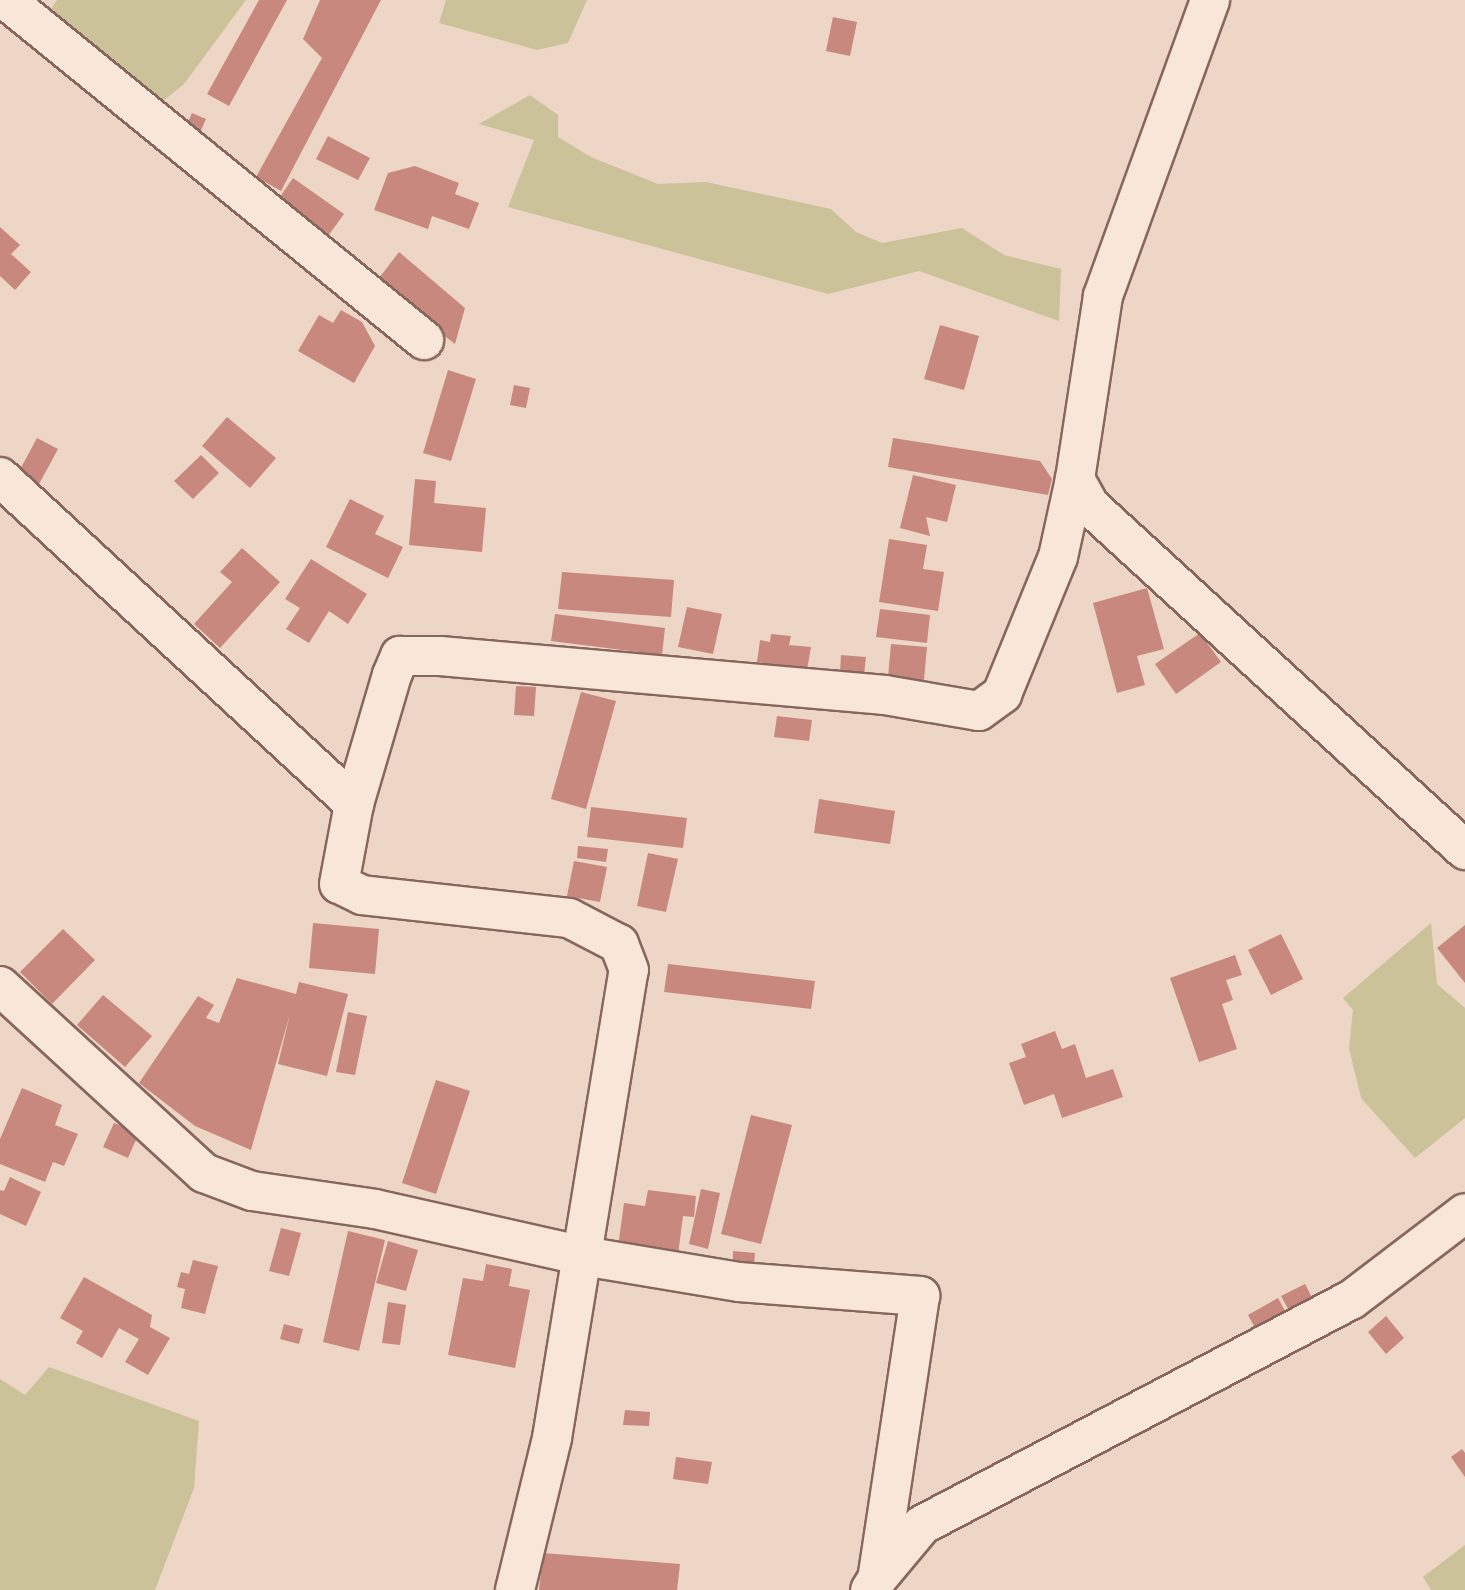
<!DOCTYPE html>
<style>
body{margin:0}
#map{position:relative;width:1465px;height:1590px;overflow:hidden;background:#edd6c6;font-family:"Crimson Pro",serif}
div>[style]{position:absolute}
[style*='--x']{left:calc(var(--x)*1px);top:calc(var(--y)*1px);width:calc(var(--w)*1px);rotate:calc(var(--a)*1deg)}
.green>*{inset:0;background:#cbc29a}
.building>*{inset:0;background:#c9887e}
.roads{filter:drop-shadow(2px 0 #87675d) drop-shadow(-2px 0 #87675d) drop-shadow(0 2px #87675d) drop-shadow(0 -2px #87675d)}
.minor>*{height:38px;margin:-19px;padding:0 19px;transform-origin:19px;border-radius:19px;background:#f8e6d9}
span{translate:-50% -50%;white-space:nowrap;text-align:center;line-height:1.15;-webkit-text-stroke:5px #f4e3d6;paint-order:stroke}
</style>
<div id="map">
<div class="green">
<i style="clip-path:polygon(57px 0,246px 0,184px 84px,157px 106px,48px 13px)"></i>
<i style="clip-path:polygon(446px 0,587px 0,568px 43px,537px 50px,439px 23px)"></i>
<i style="clip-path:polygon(530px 95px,558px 115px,558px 137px,591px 157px,658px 184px,706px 182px,831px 209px,856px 232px,882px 243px,962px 228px,1004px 255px,1061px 269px,1059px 321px,919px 271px,828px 294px,508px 207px,534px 140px,479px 124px)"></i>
<i style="clip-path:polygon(1431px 923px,1437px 984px,1465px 1008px,1465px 1118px,1415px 1158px,1361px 1098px,1349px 1048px,1353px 1010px,1343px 998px)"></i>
<i style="clip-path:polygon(49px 1367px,199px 1421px,194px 1488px,155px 1590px,0 1590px,0 1379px,25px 1395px)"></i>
<i style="clip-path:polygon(1465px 1545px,1465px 1590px,1431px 1590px,1423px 1577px)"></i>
</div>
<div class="building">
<i style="clip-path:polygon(259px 0,287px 0,229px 106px,207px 94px)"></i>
<i style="clip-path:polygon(320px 0,381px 0,281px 191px,256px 177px,322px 58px,303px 39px)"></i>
<i style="clip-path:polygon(833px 17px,857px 22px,850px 56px,826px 51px)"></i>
<i style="clip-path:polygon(192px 113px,206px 119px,199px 135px,185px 129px)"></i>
<i style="clip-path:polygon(328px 136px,370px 158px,358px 180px,316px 159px)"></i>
<i style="clip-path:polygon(415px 166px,459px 183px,455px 194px,479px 203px,469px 229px,432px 216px,428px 229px,374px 210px,388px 173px)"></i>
<i style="clip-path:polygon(293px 178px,344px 214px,328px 236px,277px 201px)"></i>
<i style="clip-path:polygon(0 227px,20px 245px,11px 254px,31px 272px,15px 290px,0 276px)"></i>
<i style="clip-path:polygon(399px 252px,465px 308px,455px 344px,376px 282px)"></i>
<i style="clip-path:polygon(341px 310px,362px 322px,375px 346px,354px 383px,298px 351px,319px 315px,333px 323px)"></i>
<i style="clip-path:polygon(940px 325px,979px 336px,964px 390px,924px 379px)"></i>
<i style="clip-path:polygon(448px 370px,476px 379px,451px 461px,423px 453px)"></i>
<i style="clip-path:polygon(514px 385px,530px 388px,526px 408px,510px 405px)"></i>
<i style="clip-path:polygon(227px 417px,276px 458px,250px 488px,202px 446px)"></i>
<i style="clip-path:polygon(37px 438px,58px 449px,38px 486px,17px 475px)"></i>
<i style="clip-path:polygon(893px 438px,1040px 461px,1052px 479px,1048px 495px,888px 467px)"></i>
<i style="clip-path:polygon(201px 455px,219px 473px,193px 499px,174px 481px)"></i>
<i style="clip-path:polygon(913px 475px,956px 485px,947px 522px,926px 517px,930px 536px,900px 528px)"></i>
<i style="clip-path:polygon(415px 479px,436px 481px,434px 503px,486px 508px,482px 552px,409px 545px)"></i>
<i style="clip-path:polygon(350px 499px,384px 516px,375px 534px,403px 547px,388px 578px,326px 547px)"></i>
<i style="clip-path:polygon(889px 539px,927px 545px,923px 569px,944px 572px,938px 611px,879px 602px)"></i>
<i style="clip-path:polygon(242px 548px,280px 582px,220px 648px,194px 624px,232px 582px,220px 572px)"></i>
<i style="clip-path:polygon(311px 559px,367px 594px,348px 624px,329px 611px,309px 643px,286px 629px,300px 608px,285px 599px)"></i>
<i style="clip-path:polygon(562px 572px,674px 580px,671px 617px,558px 609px)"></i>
<i style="clip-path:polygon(1147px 588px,1164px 649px,1137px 656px,1145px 685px,1117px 693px,1093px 603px)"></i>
<i style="clip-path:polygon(687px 607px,722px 614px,713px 654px,678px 647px)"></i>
<i style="clip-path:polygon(880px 609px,930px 615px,927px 643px,876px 637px)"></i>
<i style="clip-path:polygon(555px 614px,665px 628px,662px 655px,551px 641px)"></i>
<i style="clip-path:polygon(1200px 633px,1221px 662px,1176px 694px,1155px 664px)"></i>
<i style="clip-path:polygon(771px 634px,791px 636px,789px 645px,811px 647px,807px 670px,757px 662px,760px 640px,770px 642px)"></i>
<i style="clip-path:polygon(891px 644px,927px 647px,924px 680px,888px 677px)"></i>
<i style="clip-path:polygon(841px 655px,866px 657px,864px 675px,840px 672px)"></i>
<i style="clip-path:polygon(516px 686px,536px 687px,534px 716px,514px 715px)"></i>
<i style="clip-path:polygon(581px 692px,616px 701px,586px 809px,551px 799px)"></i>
<i style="clip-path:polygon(777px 716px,812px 720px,809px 741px,774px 737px)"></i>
<i style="clip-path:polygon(819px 799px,895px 811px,890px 844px,814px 833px)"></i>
<i style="clip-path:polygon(591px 807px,687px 818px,683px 848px,587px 837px)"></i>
<i style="clip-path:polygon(578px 846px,608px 849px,606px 862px,577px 858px)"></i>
<i style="clip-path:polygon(648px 853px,678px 859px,666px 912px,637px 906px)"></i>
<i style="clip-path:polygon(574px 861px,607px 867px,600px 902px,567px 896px)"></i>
<i style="clip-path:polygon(313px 923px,379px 929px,375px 974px,309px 968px)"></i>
<i style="clip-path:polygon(1465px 925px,1465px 983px,1437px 948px)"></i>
<i style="clip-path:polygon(63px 929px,95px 960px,52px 1004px,20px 972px)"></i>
<i style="clip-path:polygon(1281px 934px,1303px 979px,1271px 995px,1248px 950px)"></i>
<i style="clip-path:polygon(1235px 955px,1242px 975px,1226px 980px,1233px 1000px,1222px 1004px,1237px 1049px,1199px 1062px,1170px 978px)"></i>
<i style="clip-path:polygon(668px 964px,815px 981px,811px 1009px,664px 992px)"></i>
<i style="clip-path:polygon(237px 978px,296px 994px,299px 982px,348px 994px,327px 1076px,278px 1064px,290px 1014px,251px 1150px,195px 1126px,139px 1083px,198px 996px,214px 1005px,206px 1018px,219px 1023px)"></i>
<i style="clip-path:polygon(103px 995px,152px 1036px,125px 1067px,77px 1025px)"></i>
<i style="clip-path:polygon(348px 1012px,367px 1016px,355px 1075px,336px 1072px)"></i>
<i style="clip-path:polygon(1055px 1031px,1062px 1049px,1075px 1044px,1086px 1078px,1113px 1069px,1123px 1097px,1062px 1118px,1054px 1094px,1024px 1105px,1009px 1063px,1026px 1057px,1021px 1044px)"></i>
<i style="clip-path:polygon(436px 1080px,470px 1091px,436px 1194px,402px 1183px)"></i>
<i style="clip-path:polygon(22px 1088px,62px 1105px,55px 1125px,78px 1134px,64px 1166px,53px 1162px,45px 1182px,0 1164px,0 1139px)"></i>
<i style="clip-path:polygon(751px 1115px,792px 1125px,761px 1244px,721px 1234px)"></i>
<i style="clip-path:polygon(114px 1123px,139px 1133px,128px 1158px,103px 1147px)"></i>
<i style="clip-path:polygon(10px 1177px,41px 1192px,26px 1226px,0 1214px,0 1190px,4px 1191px)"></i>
<i style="clip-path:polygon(701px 1189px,720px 1193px,708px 1249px,689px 1244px)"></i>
<i style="clip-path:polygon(648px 1190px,696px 1196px,694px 1217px,683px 1216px,678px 1255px,618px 1247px,624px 1203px,645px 1206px)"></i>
<i style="clip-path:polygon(281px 1228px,301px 1233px,289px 1276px,269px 1271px)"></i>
<i style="clip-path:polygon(348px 1231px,385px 1240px,359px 1351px,323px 1342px)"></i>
<i style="clip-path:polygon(388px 1241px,418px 1250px,406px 1291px,376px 1283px)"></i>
<i style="clip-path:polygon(733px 1251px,755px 1253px,754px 1266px,733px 1265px)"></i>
<i style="clip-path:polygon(193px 1260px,218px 1266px,205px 1314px,181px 1308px,185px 1289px,177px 1287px,181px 1272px,189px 1274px)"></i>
<i style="clip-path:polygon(486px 1264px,512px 1269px,509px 1286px,530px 1290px,515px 1368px,448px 1355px,463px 1278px,483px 1281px)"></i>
<i style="clip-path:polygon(84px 1277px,152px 1315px,150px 1327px,170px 1338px,148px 1375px,125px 1362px,139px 1339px,119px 1328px,102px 1358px,76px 1343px,83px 1331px,60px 1318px)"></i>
<i style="clip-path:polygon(1305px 1284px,1316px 1305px,1293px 1318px,1281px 1296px)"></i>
<i style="clip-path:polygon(1278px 1298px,1290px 1320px,1260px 1337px,1248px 1315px)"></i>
<i style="clip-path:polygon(388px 1302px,406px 1305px,400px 1345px,382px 1343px)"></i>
<i style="clip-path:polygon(1386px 1316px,1404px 1338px,1386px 1354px,1368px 1332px)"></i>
<i style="clip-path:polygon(284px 1324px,303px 1329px,299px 1344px,280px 1339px)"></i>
<i style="clip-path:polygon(625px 1410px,650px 1412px,649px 1426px,623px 1425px)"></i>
<i style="clip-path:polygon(1462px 1449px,1465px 1453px,1465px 1477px,1451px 1457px)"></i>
<i style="clip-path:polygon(676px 1457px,712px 1462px,708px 1484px,673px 1479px)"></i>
<i style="clip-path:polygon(543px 1553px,680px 1564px,677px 1590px,539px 1590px)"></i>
</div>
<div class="roads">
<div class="minor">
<i style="--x:6;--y:0;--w:539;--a:39.12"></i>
<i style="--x:0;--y:477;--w:482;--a:42.7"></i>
<i style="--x:1075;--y:479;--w:31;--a:61"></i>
<i style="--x:1090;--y:506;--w:509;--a:42.53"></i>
<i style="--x:0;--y:986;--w:277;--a:42.5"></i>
<i style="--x:204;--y:1173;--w:51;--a:20.6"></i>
<i style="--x:252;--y:1191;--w:124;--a:8.3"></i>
<i style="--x:375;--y:1209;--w:213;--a:12.7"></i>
<i style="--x:583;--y:1256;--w:158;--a:9.5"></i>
<i style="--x:739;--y:1282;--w:182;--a:4.4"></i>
<i style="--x:920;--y:1296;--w:286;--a:98.6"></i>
<i style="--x:877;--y:1579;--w:13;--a:122"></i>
<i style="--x:877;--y:1579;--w:70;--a:-50.2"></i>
<i style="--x:922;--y:1525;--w:484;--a:-27.7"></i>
<i style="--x:1351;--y:1300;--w:143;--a:-37.3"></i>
<i style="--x:515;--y:1590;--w:156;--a:-76.3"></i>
<i style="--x:552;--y:1438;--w:474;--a:-80.7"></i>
<i style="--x:629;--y:970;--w:28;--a:-111"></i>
<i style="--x:619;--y:944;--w:56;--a:-152.5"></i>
<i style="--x:569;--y:918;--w:208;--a:-173.7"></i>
<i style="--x:362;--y:895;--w:25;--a:-154"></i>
<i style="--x:339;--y:884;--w:81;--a:-79.4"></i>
<i style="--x:354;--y:804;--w:134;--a:-73.6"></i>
<i style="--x:392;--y:675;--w:21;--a:-67"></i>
<i style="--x:400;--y:656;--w:40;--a:0"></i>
<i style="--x:440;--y:656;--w:447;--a:5"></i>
<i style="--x:885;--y:695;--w:95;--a:9.7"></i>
<i style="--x:979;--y:711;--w:29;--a:-36"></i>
<i style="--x:1002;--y:694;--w:148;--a:-67.8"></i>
<i style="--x:1058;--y:557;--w:80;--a:-77.7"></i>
<i style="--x:1075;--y:479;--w:185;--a:-81.3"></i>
<i style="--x:1103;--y:296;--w:315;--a:-70.1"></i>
</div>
</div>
</div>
